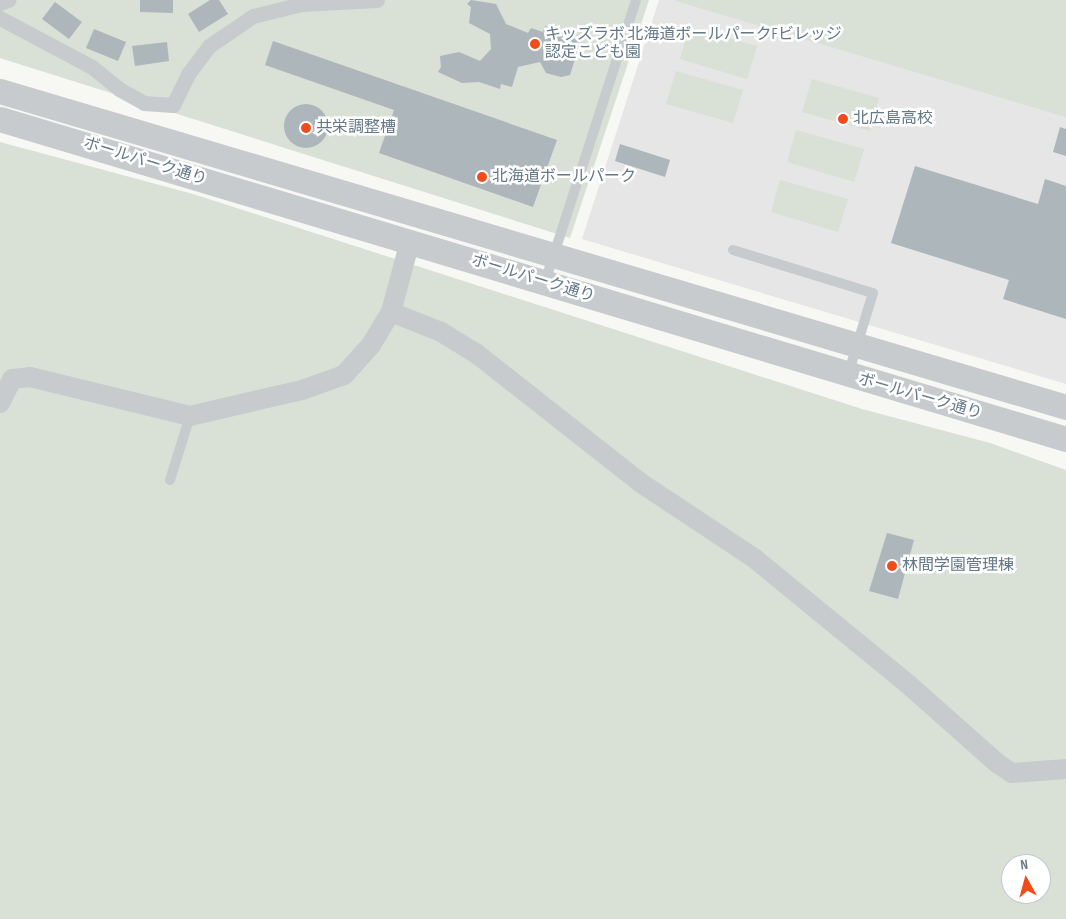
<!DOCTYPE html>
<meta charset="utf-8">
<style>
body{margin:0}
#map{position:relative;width:1066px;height:919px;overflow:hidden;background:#f7f7f4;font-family:"Sofia Sans Condensed","Noto Sans JP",sans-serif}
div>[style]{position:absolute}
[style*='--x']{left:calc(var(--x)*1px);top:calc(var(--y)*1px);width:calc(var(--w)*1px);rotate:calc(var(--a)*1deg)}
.built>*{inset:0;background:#e5e6e5}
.green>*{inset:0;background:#d9e0d5}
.building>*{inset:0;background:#adb6bb}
.round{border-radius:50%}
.service>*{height:10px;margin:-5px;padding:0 5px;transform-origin:5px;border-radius:5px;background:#c7cbce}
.pedestrian>*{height:15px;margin:-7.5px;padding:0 7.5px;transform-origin:7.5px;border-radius:7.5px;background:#c7cbce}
.minor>*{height:20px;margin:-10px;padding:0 10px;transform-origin:10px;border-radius:10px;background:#c7cbce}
.tertiary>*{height:25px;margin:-12.5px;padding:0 12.5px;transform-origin:12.5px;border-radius:12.5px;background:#c7cbce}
.dots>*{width:14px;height:14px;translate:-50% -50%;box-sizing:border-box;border:2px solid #fff;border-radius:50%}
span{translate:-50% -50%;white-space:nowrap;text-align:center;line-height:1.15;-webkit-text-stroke:5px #fff;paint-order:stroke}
.poi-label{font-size:16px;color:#647887}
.left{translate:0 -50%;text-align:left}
.street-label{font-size:16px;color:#647887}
.north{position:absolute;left:1001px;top:854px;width:50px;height:50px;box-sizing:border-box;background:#fff;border:1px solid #c1c9cf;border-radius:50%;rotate:353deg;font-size:14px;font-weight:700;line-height:20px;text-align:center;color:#647887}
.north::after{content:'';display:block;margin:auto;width:18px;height:22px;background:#f14a1b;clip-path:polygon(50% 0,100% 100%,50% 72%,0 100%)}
</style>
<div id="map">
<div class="built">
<i style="clip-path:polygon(659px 0,1066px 0,1066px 384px,582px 239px)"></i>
</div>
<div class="green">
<i style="clip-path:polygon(0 0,649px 0,570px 238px,0 58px)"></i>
<i style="clip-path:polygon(1066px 0,1066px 117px,676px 1px,676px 0)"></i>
<i style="clip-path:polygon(689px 27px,757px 46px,747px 79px,680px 59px)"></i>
<i style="clip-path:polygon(676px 71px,743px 90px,733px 123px,666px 104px)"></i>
<i style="clip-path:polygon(812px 79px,879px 98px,870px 131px,802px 112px)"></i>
<i style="clip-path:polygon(796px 130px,864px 149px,854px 182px,787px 162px)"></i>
<i style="clip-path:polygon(evenodd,0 142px,193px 194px,862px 409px,990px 443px,1066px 470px,1066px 919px,0 919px,0 142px,1011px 864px,1041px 864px,1041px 894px,1011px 894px,1011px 864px)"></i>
<i style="clip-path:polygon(780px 180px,848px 199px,838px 232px,771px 212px)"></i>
</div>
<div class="building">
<i style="clip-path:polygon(140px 0,173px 0,173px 13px,140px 12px)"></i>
<i style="clip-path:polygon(210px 0,219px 0,228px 14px,199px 32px,188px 14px)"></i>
<i style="clip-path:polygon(471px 0,496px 4px,506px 24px,528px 33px,531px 28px,543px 32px,545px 26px,581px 40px,570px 75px,561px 77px,546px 73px,540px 62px,518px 67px,512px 87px,501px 84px,500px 89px,479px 82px,462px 83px,438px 72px,441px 67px,440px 56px,459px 52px,480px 61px,491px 49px,490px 34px,469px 23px,471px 7px,467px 4px)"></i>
<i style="clip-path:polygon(55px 2px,82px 22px,69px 39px,42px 19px)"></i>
<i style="clip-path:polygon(94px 29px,126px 42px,118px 61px,86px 48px)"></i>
<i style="clip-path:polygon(273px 41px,557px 140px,533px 207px,379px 153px,394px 110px,265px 65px)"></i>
<i style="clip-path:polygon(167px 42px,169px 61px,135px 66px,132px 46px)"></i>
<i class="round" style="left:284px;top:104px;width:44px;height:44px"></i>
<i style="clip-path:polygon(1060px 127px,1066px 129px,1066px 156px,1053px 152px)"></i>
<i style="clip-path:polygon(620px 144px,670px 160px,665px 177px,615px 161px)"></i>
<i style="clip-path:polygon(915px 166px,1038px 204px,1045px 179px,1066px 186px,1066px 319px,1003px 299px,1009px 280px,891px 243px)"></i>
<i style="clip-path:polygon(887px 533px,914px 540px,898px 599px,869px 591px)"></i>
</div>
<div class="service">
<i style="--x:733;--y:250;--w:146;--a:17.1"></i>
<i style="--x:873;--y:293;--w:86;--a:107"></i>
<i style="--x:545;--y:282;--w:296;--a:-72.1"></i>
<i style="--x:170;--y:480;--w:67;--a:-72.6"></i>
</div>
<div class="pedestrian">
<i style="--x:0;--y:3;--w:9;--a:-21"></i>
<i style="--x:0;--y:18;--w:104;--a:28"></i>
<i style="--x:92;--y:67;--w:35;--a:39"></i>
<i style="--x:119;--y:89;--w:29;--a:29"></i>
<i style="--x:144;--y:103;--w:29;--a:4"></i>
<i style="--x:173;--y:105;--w:34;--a:-64"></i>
<i style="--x:188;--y:74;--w:35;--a:-53"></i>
<i style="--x:209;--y:46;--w:53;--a:-34.3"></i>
<i style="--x:253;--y:16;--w:50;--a:-13.8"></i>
<i style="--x:302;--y:4;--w:75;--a:-3.1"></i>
</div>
<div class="minor">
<i style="--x:391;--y:312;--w:54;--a:21.8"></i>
<i style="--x:441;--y:332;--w:42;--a:31.4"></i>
<i style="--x:477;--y:354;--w:209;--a:38.2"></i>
<i style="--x:641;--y:483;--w:136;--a:33.6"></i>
<i style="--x:754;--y:558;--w:200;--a:39.3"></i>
<i style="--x:909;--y:685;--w:118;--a:41.6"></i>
<i style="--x:997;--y:763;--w:18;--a:34"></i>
<i style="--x:1012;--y:773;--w:54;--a:-4.2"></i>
<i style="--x:0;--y:403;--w:27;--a:-63"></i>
<i style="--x:12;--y:379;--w:18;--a:-6"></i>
<i style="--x:30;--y:377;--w:165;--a:13.7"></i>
<i style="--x:190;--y:416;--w:115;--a:-13.1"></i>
<i style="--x:302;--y:390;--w:45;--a:-19.7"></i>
<i style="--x:344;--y:375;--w:40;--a:-48"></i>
<i style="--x:371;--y:345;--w:39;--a:-59"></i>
<i style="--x:391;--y:312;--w:73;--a:-75"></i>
</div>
<div class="tertiary">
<i style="--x:0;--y:91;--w:1112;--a:16.51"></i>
<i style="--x:0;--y:119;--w:1113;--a:16.71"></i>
</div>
<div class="dots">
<i style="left:535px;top:44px;background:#f14a1b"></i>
<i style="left:843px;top:119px;background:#f14a1b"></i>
<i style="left:306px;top:128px;background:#f14a1b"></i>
<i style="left:482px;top:177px;background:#f14a1b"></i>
<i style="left:892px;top:566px;background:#f14a1b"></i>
</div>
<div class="poi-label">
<span class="left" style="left:545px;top:44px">キッズラボ 北海道ボールパークFビレッジ<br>認定こども園</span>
<span class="left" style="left:853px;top:119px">北広島高校</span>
<span class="left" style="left:316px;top:128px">共栄調整槽</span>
<span class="left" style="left:492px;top:177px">北海道ボールパーク</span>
<span class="left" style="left:902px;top:566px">林間学園管理棟</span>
</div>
<div class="street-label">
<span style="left:145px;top:162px;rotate:17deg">ボールパーク通り</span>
<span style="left:533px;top:279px;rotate:17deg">ボールパーク通り</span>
<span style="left:920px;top:397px;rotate:16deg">ボールパーク通り</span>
</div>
<div class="north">N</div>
</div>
